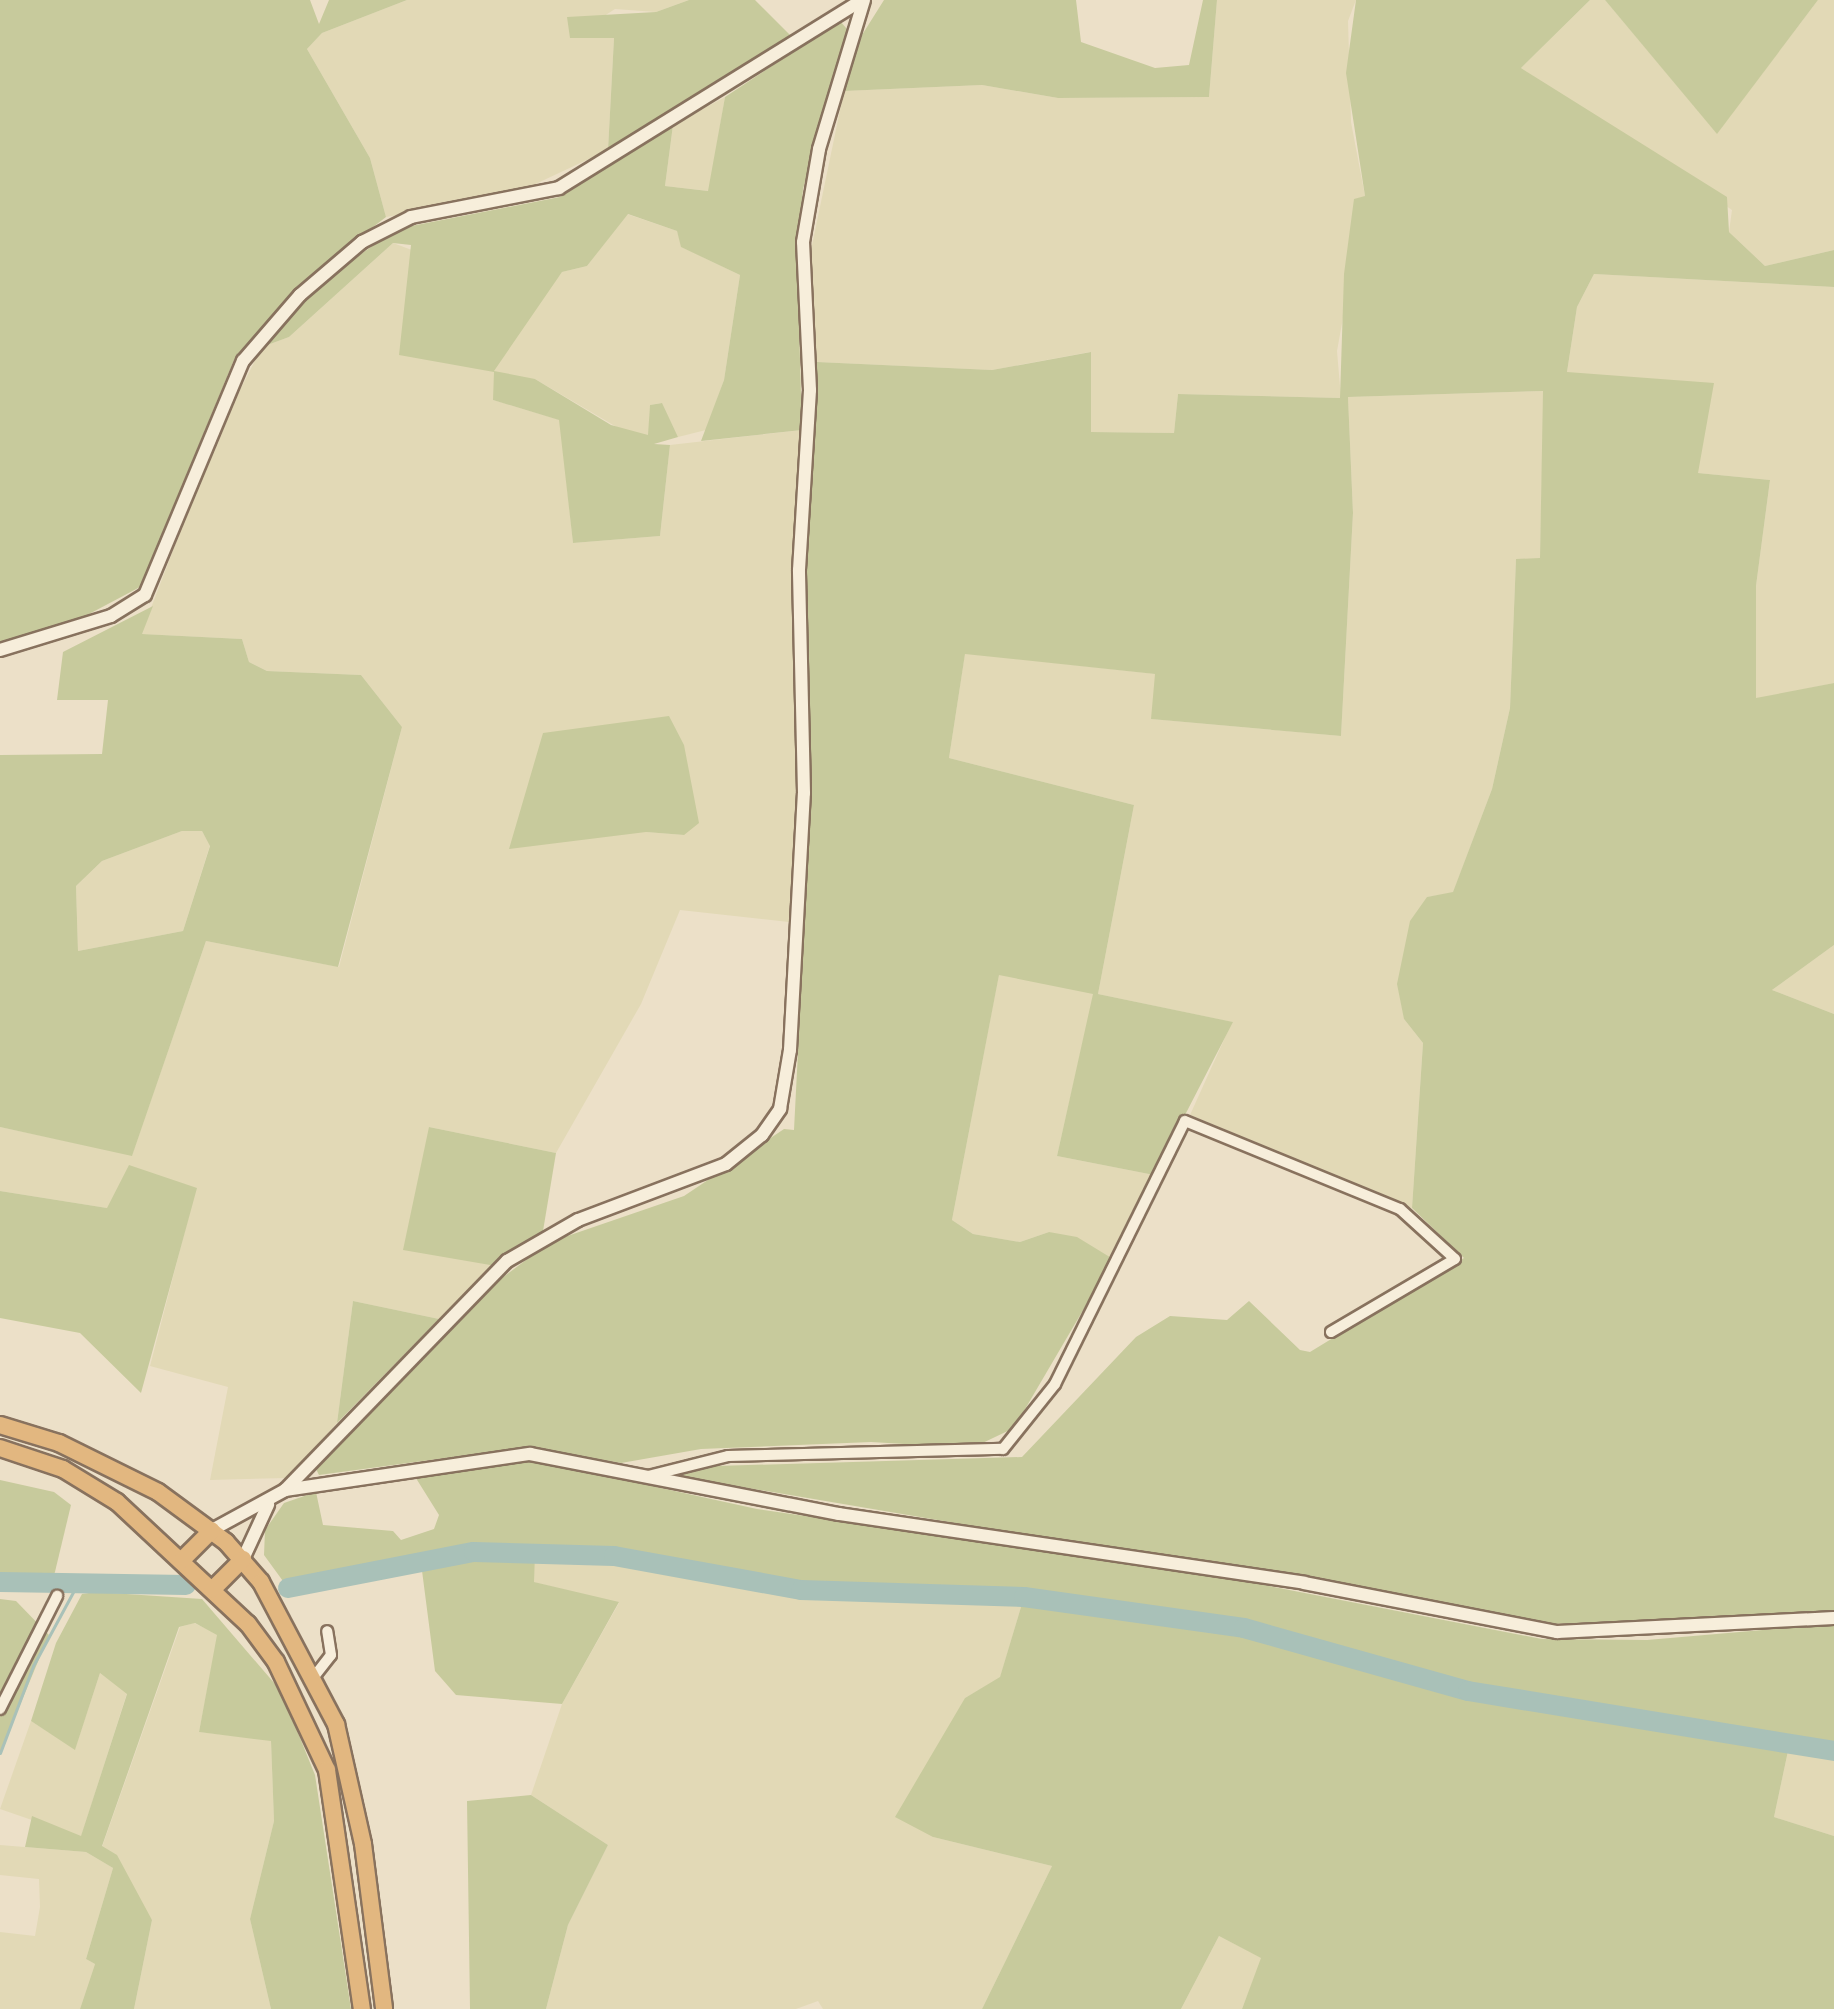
<!DOCTYPE html>
<style>
body{margin:0}
#map{position:relative;width:1834px;height:2009px;overflow:hidden;background:#ece0c8;font-family:"Roboto Serif",serif}
div>[style]{position:absolute}
[style*='--x']{left:calc(var(--x)*1px);top:calc(var(--y)*1px);width:calc(var(--w)*1px);rotate:calc(var(--a)*1deg)}
.farmland>*{inset:0;background:#e2d9b6}
.green>*{inset:0;background:#c7ca9c}
.stream>*{height:3px;margin:-1.5px;padding:0 1.5px;transform-origin:1.5px;border-radius:1.5px;background:#a9c1b8}
.river>*{height:20px;margin:-10px;padding:0 10px;transform-origin:10px;border-radius:10px;background:#a9c1b8}
.roads{filter:drop-shadow(2px 0 #88725e) drop-shadow(-2px 0 #88725e) drop-shadow(0 2px #88725e) drop-shadow(0 -2px #88725e)}
.minor>*{height:10px;margin:-5px;padding:0 5px;transform-origin:5px;border-radius:5px;background:#f7eedb}
.tertiary>*{height:12px;margin:-6px;padding:0 6px;transform-origin:6px;border-radius:6px;background:#f7eedb}
.trunk>*{height:16px;margin:-8px;padding:0 8px;transform-origin:8px;border-radius:8px;background:#e2b780}
span{translate:-50% -50%;white-space:nowrap;text-align:center;line-height:1.15;-webkit-text-stroke:6px #f4ead7;paint-order:stroke}
</style>
<div id="map">
<div class="farmland">
<i style="clip-path:polygon(407px 0,689px 0,656px 12px,615px 9px,570px 38px,614px 38px,608px 150px,512px 195px,386px 217px,370px 158px,307px 49px,322px 33px)"></i>
<i style="clip-path:polygon(1217px 0,1356px 0,1348px 21px,1351px 122px,1365px 196px,1337px 351px,1341px 398px,1178px 394px,1174px 433px,1091px 432px,1090px 352px,992px 370px,817px 362px,810px 255px,844px 91px,982px 85px,1058px 98px,1209px 97px)"></i>
<i style="clip-path:polygon(1590px 0,1605px 0,1717px 133px,1818px 0,1834px 0,1834px 250px,1765px 266px,1729px 232px,1732px 210px,1521px 68px)"></i>
<i style="clip-path:polygon(725px 97px,709px 191px,665px 186px,673px 125px)"></i>
<i style="clip-path:polygon(evenodd,627px 214px,677px 231px,682px 247px,740px 275px,724px 380px,706px 430px,678px 437px,661px 403px,650px 405px,649px 436px,620px 429px,535px 379px,493px 400px,560px 420px,573px 543px,660px 536px,670px 445px,802px 430px,791px 571px,798px 749px,789px 922px,680px 910px,641px 1004px,556px 1153px,429px 1127px,496px 1266px,439px 1319px,353px 1301px,337px 1423px,287px 1478px,210px 1480px,228px 1387px,150px 1366px,196px 1188px,107px 1208px,0 1191px,0 1127px,132px 1155px,206px 941px,339px 967px,402px 727px,361px 675px,267px 671px,249px 662px,242px 639px,141px 634px,218px 433px,262px 347px,289px 337px,393px 243px,541px 298px,562px 272px,587px 266px,627px 214px,669px 716px,684px 835px,646px 832px,669px 716px)"></i>
<i style="clip-path:polygon(1594px 274px,1834px 287px,1834px 683px,1756px 699px,1756px 586px,1770px 480px,1698px 473px,1567px 372px,1577px 307px)"></i>
<i style="clip-path:polygon(1544px 391px,1540px 559px,1516px 559px,1510px 708px,1492px 789px,1453px 893px,1427px 897px,1404px 1019px,1423px 1043px,1412px 1208px,1190px 1115px,1232px 1022px,1098px 994px,1134px 805px,949px 758px,965px 653px,1156px 674px,1152px 719px,1341px 736px,1353px 513px,1348px 397px)"></i>
<i style="clip-path:polygon(182px 831px,202px 831px,210px 845px,183px 931px,78px 951px,76px 886px,102px 861px)"></i>
<i style="clip-path:polygon(1834px 945px,1834px 1014px,1772px 990px)"></i>
<i style="clip-path:polygon(999px 974px,1094px 993px,1057px 1156px,1154px 1175px,1113px 1259px,1049px 1232px,1020px 1242px,973px 1234px,952px 1220px)"></i>
<i style="clip-path:polygon(534px 1554px,691px 1566px,802px 1590px,1024px 1597px,1000px 1678px,965px 1698px,933px 1837px,1052px 1866px,982px 2009px,823px 2009px,818px 2001px,796px 2009px,546px 2009px,568px 1925px,608px 1845px,531px 1795px,562px 1704px,619px 1603px,533px 1582px)"></i>
<i style="clip-path:polygon(194px 1623px,218px 1634px,199px 1732px,271px 1740px,274px 1821px,250px 1919px,271px 2009px,134px 2009px,152px 1920px,102px 1847px,180px 1627px)"></i>
<i style="clip-path:polygon(100px 1673px,127px 1693px,81px 1837px,0 1809px,31px 1721px,75px 1749px)"></i>
<i style="clip-path:polygon(1788px 1751px,1834px 1751px,1834px 1836px,1774px 1817px)"></i>
<i style="clip-path:polygon(0 1845px,86px 1852px,113px 1868px,86px 1959px,95px 1964px,80px 2009px,0 2009px,0 1932px,35px 1936px,40px 1907px,39px 1879px,0 1875px)"></i>
<i style="clip-path:polygon(1219px 1936px,1262px 1958px,1242px 2009px,1181px 2009px)"></i>
</div>
<div class="green">
<i style="clip-path:polygon(0 0,310px 0,319px 24px,329px 0,407px 0,322px 33px,307px 49px,370px 158px,386px 217px,308px 277px,234px 360px,140px 587px,74px 622px,0 642px)"></i>
<i style="clip-path:polygon(689px 0,755px 0,791px 36px,608px 150px,614px 38px,570px 38px,567px 17px,656px 12px)"></i>
<i style="clip-path:polygon(884px 0,1076px 0,1081px 42px,1155px 68px,1189px 65px,1203px 0,1217px 0,1209px 97px,1058px 98px,982px 85px,844px 91px,862px 35px)"></i>
<i style="clip-path:polygon(1356px 0,1590px 0,1521px 68px,1727px 197px,1729px 232px,1765px 266px,1834px 250px,1834px 287px,1594px 274px,1577px 307px,1567px 372px,1714px 383px,1698px 473px,1770px 480px,1756px 586px,1756px 698px,1834px 683px,1834px 945px,1772px 990px,1834px 1014px,1834px 1611px,1553px 1624px,677px 1476px,716px 1466px,1022px 1457px,1136px 1337px,1170px 1316px,1227px 1320px,1249px 1301px,1300px 1350px,1310px 1352px,1464px 1258px,1412px 1208px,1423px 1043px,1404px 1019px,1397px 984px,1410px 921px,1427px 897px,1453px 892px,1492px 789px,1510px 708px,1516px 559px,1540px 558px,1543px 391px,1348px 397px,1353px 513px,1341px 736px,1151px 719px,1155px 674px,965px 654px,949px 758px,1134px 805px,1098px 994px,1233px 1022px,1154px 1175px,1057px 1156px,1093px 994px,999px 975px,952px 1220px,973px 1234px,1020px 1242px,1049px 1232px,1077px 1237px,1113px 1259px,1014px 1428px,972px 1448px,871px 1442px,701px 1449px,621px 1463px,527px 1447px,319px 1475px,316px 1469px,498px 1281px,550px 1242px,684px 1196px,784px 1129px,794px 1130px,811px 797px,806px 585px,817px 362px,992px 370px,1091px 352px,1091px 432px,1174px 433px,1178px 394px,1340px 398px,1344px 274px,1354px 199px,1365px 196px,1346px 73px)"></i>
<i style="clip-path:polygon(1605px 0,1818px 0,1717px 134px)"></i>
<i style="clip-path:polygon(840px 21px,847px 29px,803px 189px,797px 253px,802px 430px,701px 441px,724px 380px,740px 275px,681px 247px,677px 231px,628px 214px,587px 266px,562px 272px,494px 371px,535px 379px,611px 425px,648px 435px,650px 405px,662px 403px,678px 437px,654px 444px,670px 445px,660px 536px,573px 543px,559px 420px,493px 400px,494px 372px,399px 355px,411px 245px,393px 243px,289px 337px,262px 347px,329px 277px,396px 229px,560px 197px,673px 125px,665px 186px,708px 191px,725px 97px)"></i>
<i style="clip-path:polygon(evenodd,153px 606px,142px 634px,242px 639px,249px 662px,267px 671px,361px 675px,402px 727px,338px 967px,206px 941px,132px 1156px,0 1127px,0 755px,102px 754px,108px 700px,57px 700px,63px 652px,153px 606px,182px 831px,202px 831px,210px 846px,183px 931px,78px 951px,76px 886px,102px 861px,182px 831px)"></i>
<i style="clip-path:polygon(669px 716px,684px 745px,699px 823px,684px 835px,646px 832px,509px 849px,543px 733px)"></i>
<i style="clip-path:polygon(429px 1127px,556px 1153px,543px 1231px,496px 1266px,403px 1250px)"></i>
<i style="clip-path:polygon(129px 1165px,197px 1188px,141px 1393px,80px 1333px,0 1318px,0 1191px,107px 1208px)"></i>
<i style="clip-path:polygon(353px 1301px,439px 1319px,337px 1423px)"></i>
<i style="clip-path:polygon(528px 1459px,757px 1509px,1223px 1577px,1542px 1639px,1647px 1640px,1834px 1624px,1834px 1751px,1788px 1751px,1774px 1817px,1834px 1836px,1834px 2009px,1242px 2009px,1261px 1958px,1219px 1936px,1181px 2009px,982px 2009px,1052px 1866px,933px 1837px,895px 1817px,965px 1698px,1000px 1677px,1024px 1597px,801px 1590px,691px 1566px,535px 1554px,534px 1582px,619px 1602px,562px 1704px,456px 1695px,435px 1671px,421px 1563px,288px 1588px,264px 1555px,265px 1530px,284px 1503px,316px 1492px,323px 1525px,393px 1531px,401px 1540px,434px 1529px,439px 1515px,414px 1475px)"></i>
<i style="clip-path:polygon(0 1480px,54px 1492px,71px 1505px,54px 1576px,0 1573px)"></i>
<i style="clip-path:polygon(96px 1592px,202px 1599px,281px 1691px,315px 1775px,351px 2009px,271px 2009px,250px 1919px,274px 1821px,271px 1741px,199px 1732px,217px 1635px,195px 1623px,179px 1627px,102px 1846px,117px 1855px,152px 1920px,134px 2009px,80px 2009px,95px 1964px,86px 1959px,113px 1868px,86px 1852px,25px 1847px,32px 1816px,81px 1836px,127px 1694px,100px 1673px,75px 1750px,31px 1721px,56px 1643px,82px 1594px)"></i>
<i style="clip-path:polygon(0 1599px,16px 1601px,49px 1635px,0 1753px)"></i>
<i style="clip-path:polygon(531px 1795px,608px 1845px,568px 1925px,546px 2009px,470px 2009px,467px 1801px)"></i>
</div>
<div class="stream">
<i style="--x:0;--y:1753;--w:93;--a:-69.2"></i>
<i style="--x:33;--y:1666;--w:97;--a:-61.6"></i>
</div>
<div class="river">
<i style="--x:0;--y:1582;--w:186;--a:0.9"></i>
<i style="--x:288;--y:1588;--w:189;--a:-11"></i>
<i style="--x:474;--y:1552;--w:140;--a:1.6"></i>
<i style="--x:614;--y:1556;--w:190;--a:10.3"></i>
<i style="--x:801;--y:1590;--w:223;--a:1.8"></i>
<i style="--x:1024;--y:1597;--w:222;--a:8"></i>
<i style="--x:1244;--y:1628;--w:233;--a:15.7"></i>
<i style="--x:1468;--y:1691;--w:371;--a:9.3"></i>
</div>
<div class="roads">
<div class="minor">
<i style="--x:648;--y:1476;--w:82;--a:-14"></i>
<i style="--x:728;--y:1456;--w:275;--a:-1.5"></i>
<i style="--x:1003;--y:1449;--w:83;--a:-51.3"></i>
<i style="--x:1055;--y:1384;--w:293;--a:-63.7"></i>
<i style="--x:1185;--y:1121;--w:232;--a:22.3"></i>
<i style="--x:1400;--y:1209;--w:74;--a:42.3"></i>
<i style="--x:1455;--y:1259;--w:144;--a:149.5"></i>
<i style="--x:313;--y:1678;--w:29;--a:-52"></i>
<i style="--x:331;--y:1655;--w:24;--a:-99"></i>
<i style="--x:0;--y:1709;--w:127;--a:-63.2"></i>
</div>
<div class="tertiary">
<i style="--x:0;--y:650;--w:116;--a:-17"></i>
<i style="--x:111;--y:616;--w:40;--a:-32"></i>
<i style="--x:145;--y:595;--w:254;--a:-67.3"></i>
<i style="--x:243;--y:361;--w:87;--a:-49.2"></i>
<i style="--x:300;--y:295;--w:82;--a:-40.5"></i>
<i style="--x:362;--y:242;--w:55;--a:-27"></i>
<i style="--x:411;--y:217;--w:151;--a:-11.1"></i>
<i style="--x:559;--y:188;--w:357;--a:-31.8"></i>
<i style="--x:285;--y:1490;--w:248;--a:-8.4"></i>
<i style="--x:530;--y:1454;--w:315;--a:11"></i>
<i style="--x:839;--y:1514;--w:470;--a:8.4"></i>
<i style="--x:1304;--y:1583;--w:258;--a:11"></i>
<i style="--x:1557;--y:1632;--w:277;--a:-2.9"></i>
<i style="--x:212;--y:1530;--w:83;--a:-28.7"></i>
<i style="--x:285;--y:1490;--w:319;--a:-45.9"></i>
<i style="--x:507;--y:1261;--w:82;--a:-30"></i>
<i style="--x:578;--y:1220;--w:158;--a:-20.7"></i>
<i style="--x:726;--y:1164;--w:46;--a:-38.9"></i>
<i style="--x:762;--y:1135;--w:32;--a:-55"></i>
<i style="--x:780;--y:1109;--w:60;--a:-80.4"></i>
<i style="--x:790;--y:1050;--w:257;--a:-86.9"></i>
<i style="--x:804;--y:793;--w:223;--a:-91.3"></i>
<i style="--x:799;--y:570;--w:180;--a:-86.5"></i>
<i style="--x:810;--y:390;--w:148;--a:-92.7"></i>
<i style="--x:803;--y:242;--w:94;--a:-80.2"></i>
<i style="--x:819;--y:149;--w:156;--a:-73.2"></i>
<i style="--x:243;--y:1559;--w:60;--a:-65.2"></i>
</div>
<div class="trunk">
<i style="--x:0;--y:1425;--w:62;--a:17"></i>
<i style="--x:59;--y:1443;--w:110;--a:26.3"></i>
<i style="--x:158;--y:1492;--w:84;--a:36.3"></i>
<i style="--x:226;--y:1542;--w:53;--a:48.8"></i>
<i style="--x:261;--y:1582;--w:161;--a:62.2"></i>
<i style="--x:336;--y:1724;--w:123;--a:77.3"></i>
<i style="--x:363;--y:1844;--w:166;--a:82.7"></i>
<i style="--x:0;--y:1448;--w:66;--a:18.4"></i>
<i style="--x:63;--y:1469;--w:63;--a:31.4"></i>
<i style="--x:117;--y:1502;--w:179;--a:43"></i>
<i style="--x:248;--y:1624;--w:47;--a:53.6"></i>
<i style="--x:276;--y:1662;--w:119;--a:64.7"></i>
<i style="--x:327;--y:1770;--w:242;--a:81.7"></i>
<i style="--x:182;--y:1560;--w:42;--a:-45"></i>
<i style="--x:212;--y:1590;--w:44;--a:-45"></i>
</div>
</div>
</div>
